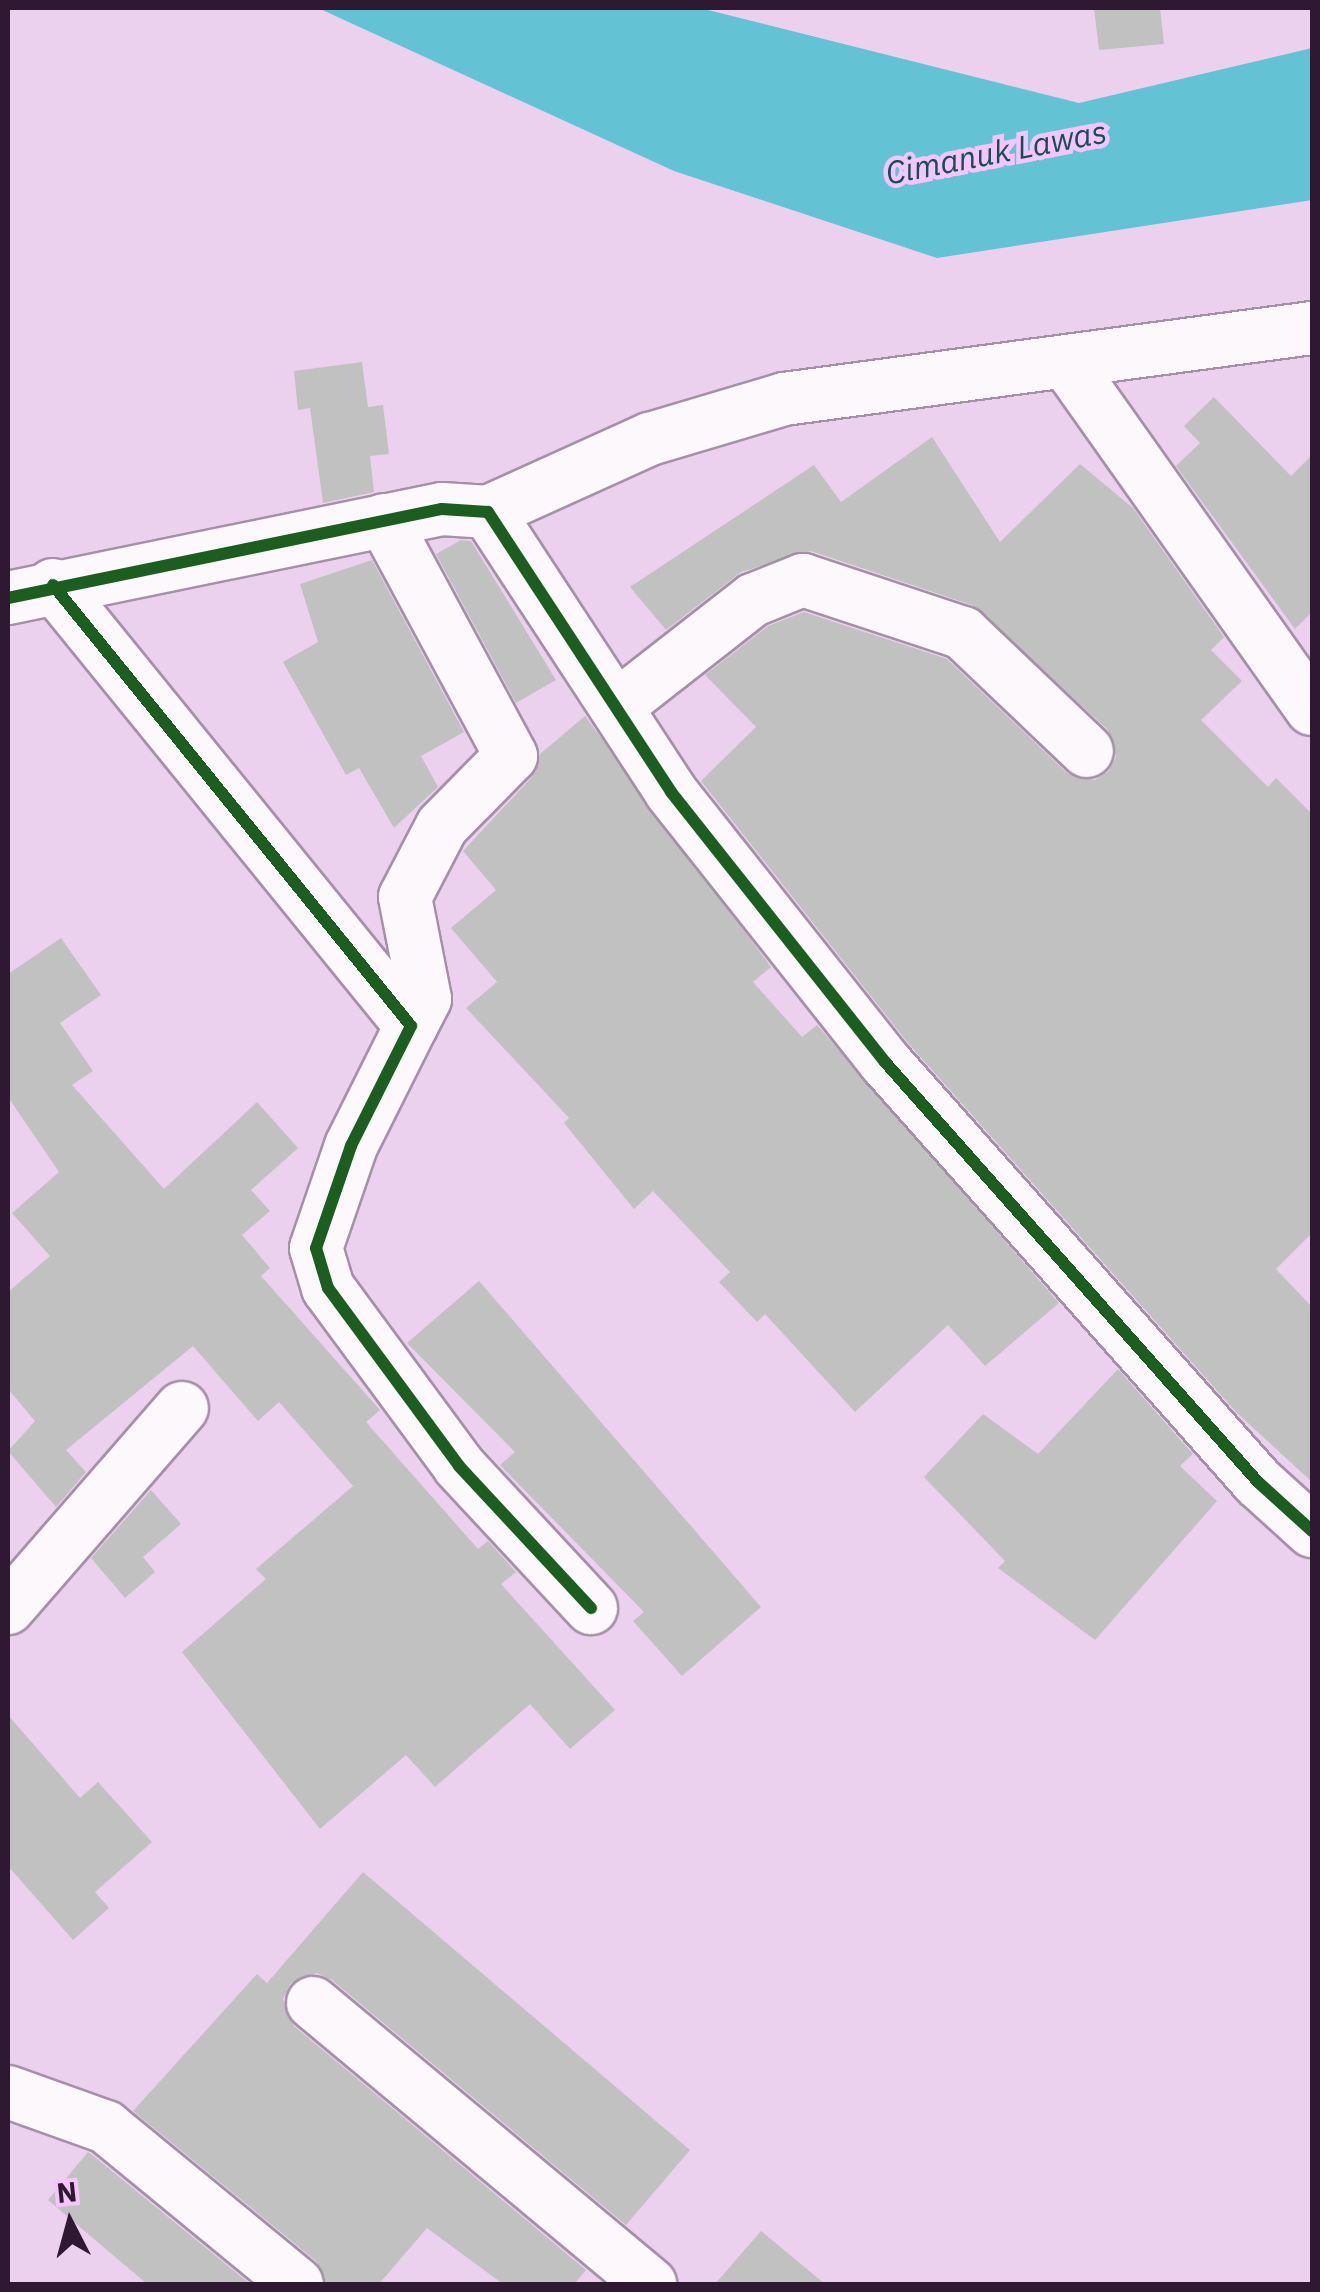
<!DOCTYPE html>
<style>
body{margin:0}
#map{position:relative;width:1320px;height:2292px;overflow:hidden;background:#ebd1ee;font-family:"IBM Plex Sans",sans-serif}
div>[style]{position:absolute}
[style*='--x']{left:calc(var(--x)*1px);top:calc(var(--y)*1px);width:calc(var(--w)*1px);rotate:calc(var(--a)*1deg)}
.water>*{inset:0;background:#63c2d3}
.building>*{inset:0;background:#c1c1c1}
.roads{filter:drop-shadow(2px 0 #a690a9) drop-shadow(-2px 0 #a690a9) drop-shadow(0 2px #a690a9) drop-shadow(0 -2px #a690a9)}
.minor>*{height:52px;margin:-26px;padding:0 26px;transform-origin:26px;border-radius:26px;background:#fcf8fc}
.cycleway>*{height:12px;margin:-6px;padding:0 6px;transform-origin:6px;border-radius:6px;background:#1b5e20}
span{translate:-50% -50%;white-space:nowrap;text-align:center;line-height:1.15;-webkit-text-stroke:9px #f4c5fa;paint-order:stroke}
.water-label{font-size:32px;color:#144e53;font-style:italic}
.frame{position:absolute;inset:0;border:10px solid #2f1932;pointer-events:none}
.north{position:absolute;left:20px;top:2172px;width:100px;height:100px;-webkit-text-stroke:8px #f4c5fa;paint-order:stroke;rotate:354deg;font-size:28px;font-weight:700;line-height:40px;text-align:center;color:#2f1932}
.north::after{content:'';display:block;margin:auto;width:35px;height:45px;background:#2f1932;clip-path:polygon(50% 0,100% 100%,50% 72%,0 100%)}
</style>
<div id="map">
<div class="water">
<i style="clip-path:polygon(318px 8px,700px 8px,1079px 103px,1312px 48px,1312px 200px,937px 258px,674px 171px)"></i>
</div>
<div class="building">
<i style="clip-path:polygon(1094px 8px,1160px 8px,1164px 44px,1099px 50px)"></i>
<i style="clip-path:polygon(362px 362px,368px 407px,383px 405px,389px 454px,370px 456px,374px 492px,323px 503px,310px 408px,298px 410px,294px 371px)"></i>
<i style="clip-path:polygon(1214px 397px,1291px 476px,1312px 455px,1312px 612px,1295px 629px,1176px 466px,1200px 443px,1184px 426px)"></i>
<i style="clip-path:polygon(932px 437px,1000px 542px,1080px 464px,1133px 508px,1224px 637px,1211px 650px,1242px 681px,1201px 720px,1268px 787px,1276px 778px,1312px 814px,1312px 1233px,1276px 1269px,1312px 1307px,1312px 1482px,1236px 1412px,908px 1043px,701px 781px,756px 727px,705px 675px,768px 626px,804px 612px,947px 659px,1067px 773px,1095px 780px,1109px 771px,1116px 757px,1108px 730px,972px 605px,811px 551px,741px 572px,666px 630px,630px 587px,814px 465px,841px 502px)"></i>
<i style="clip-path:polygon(461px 540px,471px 541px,556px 680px,516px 703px,436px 554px)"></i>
<i style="clip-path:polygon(372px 560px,464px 732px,421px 756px,438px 787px,394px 828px,359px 768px,346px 775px,283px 662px,318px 642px,300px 584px)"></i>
<i style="clip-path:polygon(585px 716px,771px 967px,753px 982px,802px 1037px,817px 1025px,1059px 1303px,985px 1366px,948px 1325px,855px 1412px,765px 1314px,757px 1322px,719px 1282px,730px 1272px,653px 1191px,634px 1209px,564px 1123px,569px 1118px,466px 1008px,497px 982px,451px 928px,496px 890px,463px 851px,532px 777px,540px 754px)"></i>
<i style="clip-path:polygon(61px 938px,101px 995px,60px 1023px,93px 1071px,72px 1085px,164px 1189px,257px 1102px,298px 1148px,251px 1190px,270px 1211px,242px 1235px,270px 1268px,261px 1276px,380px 1410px,366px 1422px,478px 1549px,488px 1541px,516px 1572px,501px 1584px,615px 1710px,570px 1749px,530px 1704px,435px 1787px,406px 1755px,320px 1829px,182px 1652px,266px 1579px,256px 1569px,353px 1486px,279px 1402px,258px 1421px,193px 1346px,66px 1450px,86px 1472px,56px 1507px,8px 1451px,35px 1421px,8px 1389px,8px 1292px,50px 1256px,12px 1213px,59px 1172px,8px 1097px,8px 974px)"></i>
<i style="clip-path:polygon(479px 1281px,761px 1607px,682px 1676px,633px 1621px,644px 1612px,500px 1465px,515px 1452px,407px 1343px)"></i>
<i style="clip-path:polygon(1118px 1369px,1193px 1454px,1180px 1466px,1217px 1501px,1095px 1640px,998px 1568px,1005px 1561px,924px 1477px,983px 1414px,1038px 1454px)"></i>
<i style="clip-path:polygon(151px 1490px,181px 1524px,143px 1557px,155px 1572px,125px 1598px,91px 1558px)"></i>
<i style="clip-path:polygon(8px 1715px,80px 1798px,98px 1782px,152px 1842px,95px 1892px,109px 1908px,73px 1940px,8px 1866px)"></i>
<i style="clip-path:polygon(363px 1872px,690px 2150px,626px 2225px,332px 1980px,317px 1973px,291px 1983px,283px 1999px,294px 2026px,586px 2270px,574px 2284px,503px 2284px,427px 2228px,379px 2284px,326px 2284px,316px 2261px,133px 2111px,257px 1974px,267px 1983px)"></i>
<i style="clip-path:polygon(88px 2152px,91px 2154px,250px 2284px,147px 2284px,48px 2200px)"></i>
<i style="clip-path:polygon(761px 2231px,825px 2284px,715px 2284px)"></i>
</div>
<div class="roads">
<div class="minor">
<i style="--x:1066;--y:362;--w:425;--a:54.7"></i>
<i style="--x:488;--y:512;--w:178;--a:-24.3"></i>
<i style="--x:650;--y:439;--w:140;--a:-16.6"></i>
<i style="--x:784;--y:399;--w:533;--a:-7.66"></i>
<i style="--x:384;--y:520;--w:268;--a:61.7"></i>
<i style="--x:511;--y:756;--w:98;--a:134.6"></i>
<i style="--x:442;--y:826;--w:80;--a:117.5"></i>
<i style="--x:405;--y:897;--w:104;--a:78.9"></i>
<i style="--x:425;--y:999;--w:30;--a:117"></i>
<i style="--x:53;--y:585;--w:568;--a:50.93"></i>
<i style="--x:411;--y:1026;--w:134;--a:116.6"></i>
<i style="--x:351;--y:1146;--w:108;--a:108.9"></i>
<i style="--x:316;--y:1248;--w:42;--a:73.3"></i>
<i style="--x:328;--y:1288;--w:221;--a:53.6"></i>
<i style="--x:459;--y:1466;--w:194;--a:47.1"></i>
<i style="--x:8;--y:598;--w:443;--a:-11.6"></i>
<i style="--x:442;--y:509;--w:46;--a:3.7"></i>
<i style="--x:488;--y:512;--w:334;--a:56.8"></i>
<i style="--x:671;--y:792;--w:345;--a:51.6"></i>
<i style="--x:885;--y:1062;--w:562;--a:48.39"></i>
<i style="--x:1258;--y:1482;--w:73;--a:42.2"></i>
<i style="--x:616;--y:707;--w:174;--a:-38"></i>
<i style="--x:753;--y:600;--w:54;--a:-21.8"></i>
<i style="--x:803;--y:580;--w:169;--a:18.3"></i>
<i style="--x:963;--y:633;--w:171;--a:43.6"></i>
<i style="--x:8;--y:1608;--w:265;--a:-49"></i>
<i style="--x:313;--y:2003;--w:439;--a:39.8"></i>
<i style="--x:8;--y:2092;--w:104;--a:19.7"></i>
<i style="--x:106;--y:2127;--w:247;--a:39.4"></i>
</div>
</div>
<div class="cycleway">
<i style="--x:53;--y:585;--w:568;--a:50.93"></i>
<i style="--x:411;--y:1026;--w:134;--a:116.6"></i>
<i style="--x:351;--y:1146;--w:108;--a:108.9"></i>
<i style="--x:316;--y:1248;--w:42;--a:73.3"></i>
<i style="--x:328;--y:1288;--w:221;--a:53.6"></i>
<i style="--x:459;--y:1466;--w:194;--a:47.1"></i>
<i style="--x:8;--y:598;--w:443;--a:-11.6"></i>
<i style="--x:442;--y:509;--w:46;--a:3.7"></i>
<i style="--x:488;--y:512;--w:334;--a:56.8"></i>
<i style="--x:671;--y:792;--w:345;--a:51.6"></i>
<i style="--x:885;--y:1062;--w:562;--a:48.39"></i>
<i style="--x:1258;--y:1482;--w:73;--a:42.2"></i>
</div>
<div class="water-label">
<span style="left:996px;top:152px;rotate:-11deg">Cimanuk Lawas</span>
</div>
<div class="frame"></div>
<div class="north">N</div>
</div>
